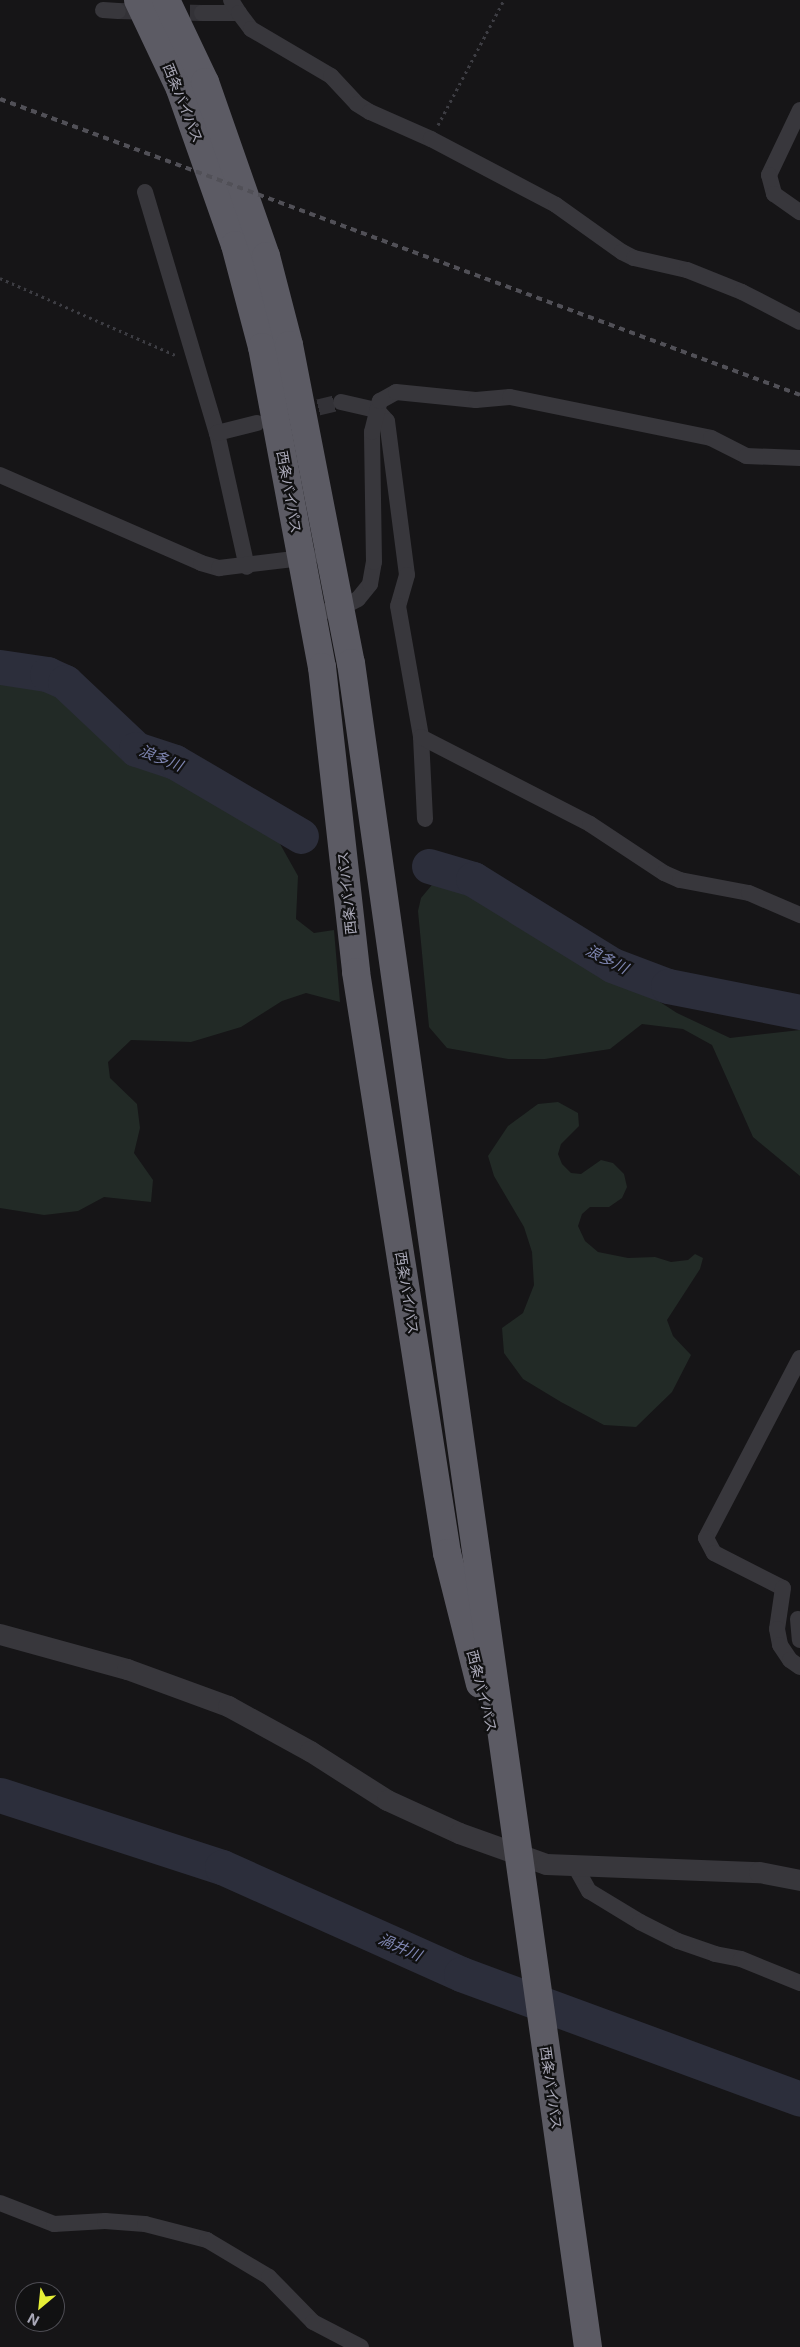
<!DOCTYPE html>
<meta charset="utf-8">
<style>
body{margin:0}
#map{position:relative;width:800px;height:2347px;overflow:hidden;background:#161517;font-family:Inter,"Noto Sans JP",sans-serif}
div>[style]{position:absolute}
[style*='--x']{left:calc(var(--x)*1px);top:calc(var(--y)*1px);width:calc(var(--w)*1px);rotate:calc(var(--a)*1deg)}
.green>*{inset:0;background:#222a26}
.river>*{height:35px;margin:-17.5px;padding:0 17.5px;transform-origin:17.5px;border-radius:17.5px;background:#2c2e3b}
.minor-tunnel>*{height:16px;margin-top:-8px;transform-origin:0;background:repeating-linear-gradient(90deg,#333237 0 16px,transparent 0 24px)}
.path>*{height:3px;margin-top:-1.5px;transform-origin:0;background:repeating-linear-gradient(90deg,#3d3d43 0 2.5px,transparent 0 6.5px)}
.minor>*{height:16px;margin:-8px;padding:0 8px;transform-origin:8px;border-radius:8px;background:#38373c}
.tertiary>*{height:21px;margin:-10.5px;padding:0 10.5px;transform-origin:10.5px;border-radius:10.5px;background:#38373c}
.trunk>*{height:28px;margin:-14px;padding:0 14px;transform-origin:14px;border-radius:14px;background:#5c5b64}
.rail>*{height:4px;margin-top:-2px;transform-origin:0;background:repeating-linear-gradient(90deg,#515057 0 6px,transparent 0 11px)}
span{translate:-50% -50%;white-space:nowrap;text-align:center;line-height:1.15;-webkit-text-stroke:4.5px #111112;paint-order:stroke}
.street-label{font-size:14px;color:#a9a8b7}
.water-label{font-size:15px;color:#7f86b2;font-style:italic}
.north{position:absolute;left:15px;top:2282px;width:50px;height:50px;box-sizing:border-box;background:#111112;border:1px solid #4e4d54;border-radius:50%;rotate:208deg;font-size:14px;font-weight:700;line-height:20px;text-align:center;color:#a9a8b7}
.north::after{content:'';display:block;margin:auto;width:18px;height:22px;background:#e6ef36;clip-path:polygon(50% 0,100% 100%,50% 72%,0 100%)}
</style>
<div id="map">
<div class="green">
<i style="clip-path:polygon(0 677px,54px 684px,79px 701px,105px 733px,132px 756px,172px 769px,270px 826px,298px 876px,296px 919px,314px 933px,334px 930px,340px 1002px,306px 993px,282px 1001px,241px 1027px,191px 1042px,131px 1040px,108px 1062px,110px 1078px,137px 1104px,140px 1128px,134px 1153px,153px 1180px,151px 1202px,104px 1197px,78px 1211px,44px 1215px,0 1208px)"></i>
<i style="clip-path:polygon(460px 865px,480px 870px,521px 892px,613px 953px,649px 969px,660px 1002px,677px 1013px,730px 1038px,800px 1030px,800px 1176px,753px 1137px,712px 1045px,683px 1029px,642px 1024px,610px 1049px,545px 1059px,508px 1059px,447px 1048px,429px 1027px,418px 911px,421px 898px,436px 880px)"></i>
<i style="clip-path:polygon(558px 1102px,578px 1113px,579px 1126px,561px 1144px,558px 1154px,562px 1164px,571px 1173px,581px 1174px,601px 1160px,613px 1163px,624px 1174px,627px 1187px,622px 1198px,609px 1207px,590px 1207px,582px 1214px,578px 1226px,585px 1241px,598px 1252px,628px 1258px,655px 1257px,671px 1262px,688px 1260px,695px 1254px,703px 1258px,700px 1269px,667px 1320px,673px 1336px,691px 1355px,672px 1392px,636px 1427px,604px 1425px,561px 1402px,523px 1379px,504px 1353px,502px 1328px,523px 1313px,534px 1285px,532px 1252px,524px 1227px,494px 1176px,488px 1156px,508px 1126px,538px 1104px)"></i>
</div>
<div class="river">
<i style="--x:0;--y:667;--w:48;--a:8.5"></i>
<i style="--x:47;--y:674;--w:20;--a:24"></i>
<i style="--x:65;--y:682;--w:98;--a:43.3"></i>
<i style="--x:136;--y:749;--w:41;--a:18.4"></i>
<i style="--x:175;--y:762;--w:146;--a:30.4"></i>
<i style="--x:429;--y:866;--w:46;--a:16.5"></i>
<i style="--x:473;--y:879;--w:163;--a:31.7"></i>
<i style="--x:612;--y:965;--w:60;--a:20.6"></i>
<i style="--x:668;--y:986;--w:135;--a:11.1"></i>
<i style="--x:0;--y:1795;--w:233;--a:18"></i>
<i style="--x:222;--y:1867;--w:262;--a:24.1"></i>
<i style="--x:461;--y:1974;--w:361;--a:20.2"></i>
</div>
<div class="minor-tunnel">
<i style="--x:118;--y:11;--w:84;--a:1.4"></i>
<i style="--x:295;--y:413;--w:47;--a:-13.4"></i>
</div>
<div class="path">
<i style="--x:438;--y:125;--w:141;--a:-62.2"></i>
<i style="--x:0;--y:278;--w:191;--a:23.7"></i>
</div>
<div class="minor">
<i style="--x:103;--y:10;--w:15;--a:4"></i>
<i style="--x:202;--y:13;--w:37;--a:0"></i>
<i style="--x:239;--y:13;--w:15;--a:-122"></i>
<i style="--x:239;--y:13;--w:20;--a:53"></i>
<i style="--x:251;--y:29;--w:93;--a:30.4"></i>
<i style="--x:331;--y:76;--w:38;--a:47"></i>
<i style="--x:357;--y:104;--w:15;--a:32"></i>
<i style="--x:370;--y:112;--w:67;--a:23.9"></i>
<i style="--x:431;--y:139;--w:141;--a:27.8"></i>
<i style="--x:556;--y:205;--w:81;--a:35.5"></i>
<i style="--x:622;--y:252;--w:13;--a:27"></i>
<i style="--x:634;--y:258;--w:54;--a:12.8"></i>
<i style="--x:687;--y:270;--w:59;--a:21.8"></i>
<i style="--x:742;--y:292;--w:65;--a:27.3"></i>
<i style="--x:800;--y:110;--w:72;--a:115.5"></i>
<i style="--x:769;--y:175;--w:20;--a:75"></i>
<i style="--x:774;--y:194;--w:32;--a:35"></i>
<i style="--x:145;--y:192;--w:252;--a:73.4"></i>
<i style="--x:217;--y:433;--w:137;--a:77.4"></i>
<i style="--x:341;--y:402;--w:37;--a:13"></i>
<i style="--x:377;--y:410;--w:15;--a:48"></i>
<i style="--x:387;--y:421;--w:155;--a:82.6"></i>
<i style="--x:407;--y:575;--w:32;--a:106"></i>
<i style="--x:398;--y:606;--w:133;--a:80"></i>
<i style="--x:421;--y:737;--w:82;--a:87.2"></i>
<i style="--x:217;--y:433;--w:41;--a:-14"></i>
<i style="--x:0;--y:475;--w:219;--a:23.6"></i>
<i style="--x:201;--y:563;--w:19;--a:16"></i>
<i style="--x:219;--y:568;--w:92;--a:-6.9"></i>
<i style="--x:312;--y:614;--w:30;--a:-12"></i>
<i style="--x:341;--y:608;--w:19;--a:-28"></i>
<i style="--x:358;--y:599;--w:19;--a:-51"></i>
<i style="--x:370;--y:584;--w:22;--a:-80"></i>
<i style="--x:374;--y:562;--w:130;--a:-90.9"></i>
<i style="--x:372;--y:432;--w:32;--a:-76"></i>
<i style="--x:380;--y:401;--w:18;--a:-29"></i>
<i style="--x:396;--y:392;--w:80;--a:5.7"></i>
<i style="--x:476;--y:400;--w:34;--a:-5"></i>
<i style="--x:510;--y:397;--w:205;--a:11.5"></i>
<i style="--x:711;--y:438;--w:39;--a:27"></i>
<i style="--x:746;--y:456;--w:54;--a:2.1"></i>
<i style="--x:421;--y:737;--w:190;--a:27.2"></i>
<i style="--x:590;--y:824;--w:89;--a:33.5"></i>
<i style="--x:664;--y:873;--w:17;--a:24"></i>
<i style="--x:680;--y:880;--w:70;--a:10.7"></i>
<i style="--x:749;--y:893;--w:56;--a:23.3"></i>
<i style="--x:800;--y:1358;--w:203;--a:117.6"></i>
<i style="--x:706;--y:1538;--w:17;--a:62"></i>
<i style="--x:714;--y:1553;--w:77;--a:26.9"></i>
<i style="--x:783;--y:1588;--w:41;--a:98.3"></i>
<i style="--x:777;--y:1629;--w:16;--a:79"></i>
<i style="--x:780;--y:1645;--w:18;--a:56"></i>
<i style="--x:790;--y:1660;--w:12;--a:35"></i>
<i style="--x:798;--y:1619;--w:21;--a:85"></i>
<i style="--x:575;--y:1866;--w:29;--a:61"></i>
<i style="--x:589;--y:1891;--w:60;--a:31.3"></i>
<i style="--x:640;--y:1922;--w:42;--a:26.6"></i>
<i style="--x:678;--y:1941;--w:39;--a:19"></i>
<i style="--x:715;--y:1954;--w:26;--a:11"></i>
<i style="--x:741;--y:1959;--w:64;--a:22.1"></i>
<i style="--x:0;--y:2203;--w:58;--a:21.3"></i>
<i style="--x:54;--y:2224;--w:51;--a:-3.4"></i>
<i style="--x:105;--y:2221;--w:40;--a:4.3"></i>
<i style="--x:145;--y:2224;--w:64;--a:14.5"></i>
<i style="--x:207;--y:2240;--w:72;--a:30.8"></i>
<i style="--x:269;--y:2277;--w:63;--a:45.6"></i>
<i style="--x:313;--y:2322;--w:54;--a:27.5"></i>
</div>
<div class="tertiary">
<i style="--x:0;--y:1634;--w:132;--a:15.4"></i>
<i style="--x:127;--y:1669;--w:108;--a:20.1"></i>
<i style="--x:228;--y:1706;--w:94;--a:28.8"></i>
<i style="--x:310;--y:1751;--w:91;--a:32.5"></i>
<i style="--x:387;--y:1800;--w:79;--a:24.6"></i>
<i style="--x:459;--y:1833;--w:92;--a:19.6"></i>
<i style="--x:546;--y:1864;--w:213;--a:2.2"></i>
<i style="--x:759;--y:1872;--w:42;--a:11"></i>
</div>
<div class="trunk">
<i style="--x:138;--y:0;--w:98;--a:64.7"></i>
<i style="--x:180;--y:89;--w:165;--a:70.6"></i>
<i style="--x:235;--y:245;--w:106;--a:75.2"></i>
<i style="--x:262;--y:347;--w:326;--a:79.4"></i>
<i style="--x:322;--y:667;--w:307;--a:83.6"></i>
<i style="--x:356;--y:972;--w:588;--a:81.1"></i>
<i style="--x:447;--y:1553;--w:135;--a:75.9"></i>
<i style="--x:166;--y:0;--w:91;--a:64.6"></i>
<i style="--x:205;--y:82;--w:184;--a:70.7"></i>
<i style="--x:266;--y:256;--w:92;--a:75.5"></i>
<i style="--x:289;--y:345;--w:324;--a:79"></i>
<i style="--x:351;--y:663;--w:1701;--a:81.99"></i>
</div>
<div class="rail">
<i style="--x:0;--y:99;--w:853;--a:20.3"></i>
</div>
<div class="street-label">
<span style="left:183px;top:103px;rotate:68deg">西条バイパス</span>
<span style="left:289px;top:492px;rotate:80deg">西条バイパス</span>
<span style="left:347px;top:893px;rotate:-96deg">西条バイパス</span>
<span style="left:407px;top:1293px;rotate:81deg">西条バイパス</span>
<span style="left:482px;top:1691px;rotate:76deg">西条バイパス</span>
<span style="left:551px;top:2088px;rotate:82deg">西条バイパス</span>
</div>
<div class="water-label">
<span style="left:161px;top:758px;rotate:22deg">浪多川</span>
<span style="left:607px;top:959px;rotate:27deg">浪多川</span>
<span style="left:400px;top:1947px;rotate:24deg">渦井川</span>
</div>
<div class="north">N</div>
</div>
